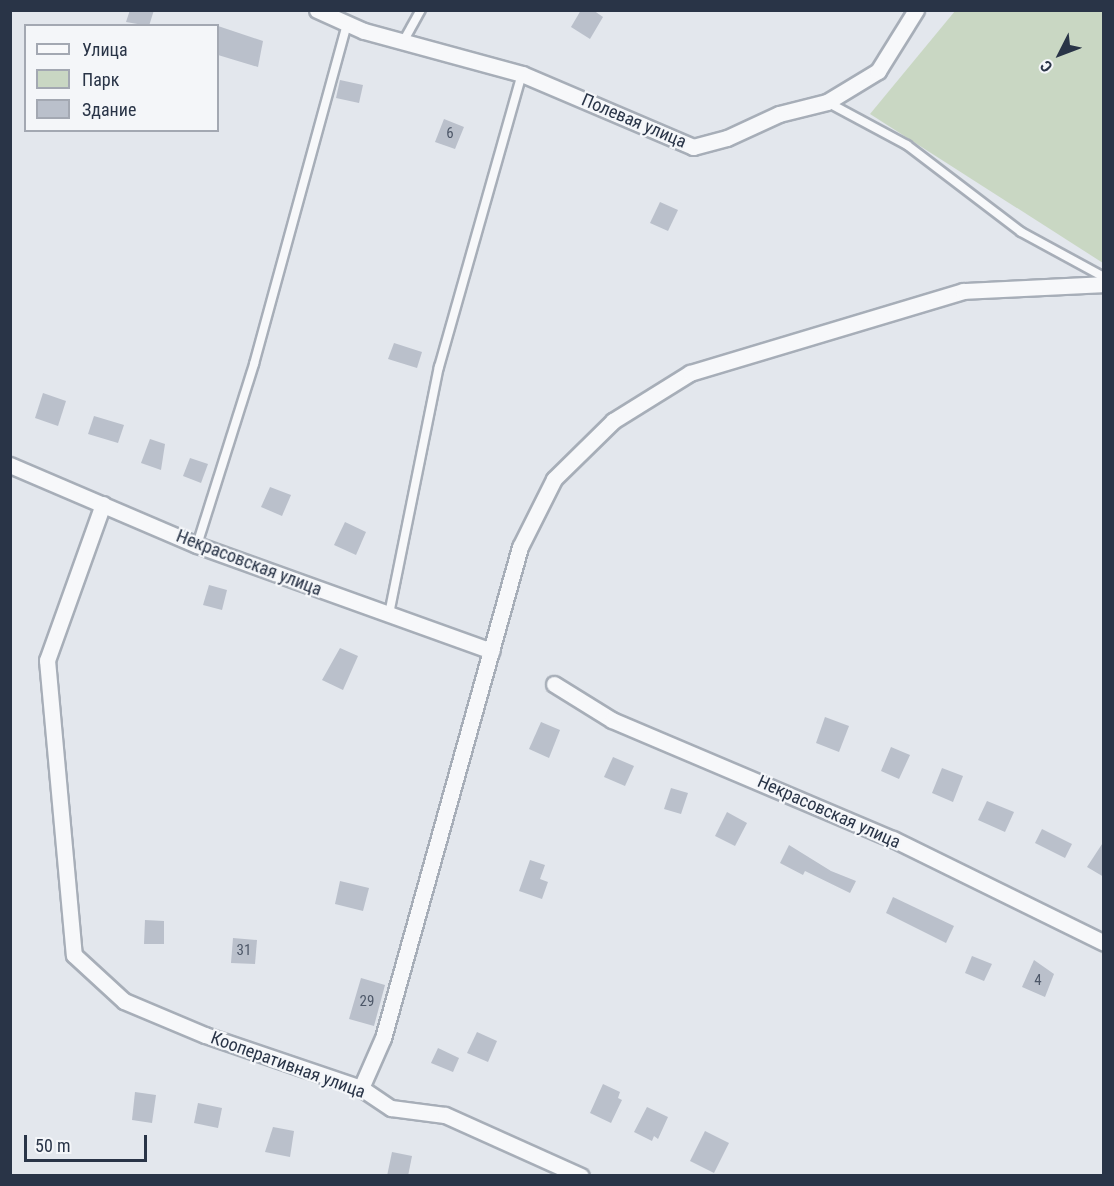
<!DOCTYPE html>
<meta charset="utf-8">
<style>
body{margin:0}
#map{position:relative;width:1114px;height:1186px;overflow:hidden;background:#e3e7ed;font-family:"Roboto Condensed",sans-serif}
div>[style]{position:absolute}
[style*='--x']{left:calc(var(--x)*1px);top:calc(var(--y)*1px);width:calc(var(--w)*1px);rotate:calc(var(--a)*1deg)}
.green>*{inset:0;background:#c9d7c3}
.building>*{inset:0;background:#bac0cb}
.roads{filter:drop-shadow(2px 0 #a7aeb8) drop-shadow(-2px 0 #a7aeb8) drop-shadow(0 2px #a7aeb8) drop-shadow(0 -2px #a7aeb8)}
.service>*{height:8px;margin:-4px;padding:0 4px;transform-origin:4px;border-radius:4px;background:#f7f8fa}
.minor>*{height:15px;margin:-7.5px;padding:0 7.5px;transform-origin:7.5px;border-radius:7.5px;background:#f7f8fa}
span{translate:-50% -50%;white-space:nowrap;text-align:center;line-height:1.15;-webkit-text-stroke:4.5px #f4f6f9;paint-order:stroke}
.number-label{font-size:15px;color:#4d5768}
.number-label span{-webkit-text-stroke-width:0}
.street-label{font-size:18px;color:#293447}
.frame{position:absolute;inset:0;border:12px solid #293447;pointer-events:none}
.legend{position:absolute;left:24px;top:24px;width:195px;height:108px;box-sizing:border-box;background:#f4f6f9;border:2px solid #a3a8b2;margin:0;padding:8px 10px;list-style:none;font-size:18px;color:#293447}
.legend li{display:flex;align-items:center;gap:12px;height:30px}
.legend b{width:30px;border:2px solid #a3a8b2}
.north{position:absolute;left:1030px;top:24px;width:60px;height:60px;-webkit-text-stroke:4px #f4f6f9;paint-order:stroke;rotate:228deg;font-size:16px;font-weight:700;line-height:24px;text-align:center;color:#293447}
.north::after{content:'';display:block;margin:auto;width:21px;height:27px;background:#293447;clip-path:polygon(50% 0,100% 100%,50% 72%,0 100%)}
.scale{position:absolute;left:24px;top:1135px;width:123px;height:27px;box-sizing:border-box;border:3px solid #293447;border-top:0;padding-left:8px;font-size:18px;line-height:21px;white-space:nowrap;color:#293447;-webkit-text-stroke:4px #f4f6f9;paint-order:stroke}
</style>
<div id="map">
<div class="green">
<i style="clip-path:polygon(955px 11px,1103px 11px,1103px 263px,870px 114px)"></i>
</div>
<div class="building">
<i style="clip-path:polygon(130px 10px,154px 10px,149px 26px,126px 22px)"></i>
<i style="clip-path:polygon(581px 10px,593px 10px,603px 17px,590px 39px,571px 27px)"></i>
<i style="clip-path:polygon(218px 26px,263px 41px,258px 67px,218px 55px)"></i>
<i style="clip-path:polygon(340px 80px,363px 85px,359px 103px,336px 98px)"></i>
<i style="clip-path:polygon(444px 119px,464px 127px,455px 149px,435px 142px)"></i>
<i style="clip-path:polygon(660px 202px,678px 210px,668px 231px,650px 223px)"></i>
<i style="clip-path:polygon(394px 343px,422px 352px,417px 368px,388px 359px)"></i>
<i style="clip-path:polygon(43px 393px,66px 401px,58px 426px,35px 418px)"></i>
<i style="clip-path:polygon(94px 416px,124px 425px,118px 443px,88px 434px)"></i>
<i style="clip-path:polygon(150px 439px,165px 444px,161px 470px,141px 463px)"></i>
<i style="clip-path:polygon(190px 458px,208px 464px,201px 483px,183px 476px)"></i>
<i style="clip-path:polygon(270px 487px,291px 495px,282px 516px,261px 507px)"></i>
<i style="clip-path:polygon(345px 522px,366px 532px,356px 555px,334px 545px)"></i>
<i style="clip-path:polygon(209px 585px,227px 590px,222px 610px,203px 605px)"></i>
<i style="clip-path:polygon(340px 648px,358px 656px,343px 690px,322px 680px)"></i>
<i style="clip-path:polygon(825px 717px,849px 726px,839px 752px,816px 743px)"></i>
<i style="clip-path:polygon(541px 722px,560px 730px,549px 758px,529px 749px)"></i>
<i style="clip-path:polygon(891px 747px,910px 755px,899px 779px,881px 771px)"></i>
<i style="clip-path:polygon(613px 757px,634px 766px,625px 786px,604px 777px)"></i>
<i style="clip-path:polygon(942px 768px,963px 776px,953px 802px,932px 793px)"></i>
<i style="clip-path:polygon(671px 788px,688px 793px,681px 814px,664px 809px)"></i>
<i style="clip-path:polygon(987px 801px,1014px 812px,1005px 832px,978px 820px)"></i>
<i style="clip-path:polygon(727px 812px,747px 823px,735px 846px,715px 836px)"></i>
<i style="clip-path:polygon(1042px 829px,1072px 844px,1065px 858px,1035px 843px)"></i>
<i style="clip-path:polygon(1104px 841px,1104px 877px,1087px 867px)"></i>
<i style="clip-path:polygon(789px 845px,831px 871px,856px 881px,850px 893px,805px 871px,803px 875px,780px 863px)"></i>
<i style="clip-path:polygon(530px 860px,545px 865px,540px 879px,548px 882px,542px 899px,519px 891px)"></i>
<i style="clip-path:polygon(340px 881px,369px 888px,363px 911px,335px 904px)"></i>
<i style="clip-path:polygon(893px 897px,954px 926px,946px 943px,886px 913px)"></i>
<i style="clip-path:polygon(145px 920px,164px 921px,164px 944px,144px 944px)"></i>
<i style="clip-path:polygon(233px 938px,257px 940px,255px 964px,231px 963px)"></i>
<i style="clip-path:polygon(972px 956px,992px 964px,984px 981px,965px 973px)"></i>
<i style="clip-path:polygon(1034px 960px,1054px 974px,1045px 997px,1022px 987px)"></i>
<i style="clip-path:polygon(361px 978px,385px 985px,374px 1026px,349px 1019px)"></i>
<i style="clip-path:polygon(477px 1032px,497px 1041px,488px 1062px,467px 1053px)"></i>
<i style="clip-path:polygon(438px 1048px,459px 1058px,453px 1072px,431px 1063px)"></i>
<i style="clip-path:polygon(603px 1084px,620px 1092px,618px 1098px,622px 1100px,611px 1123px,590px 1113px)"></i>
<i style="clip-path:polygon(135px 1092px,156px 1095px,152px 1123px,132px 1120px)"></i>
<i style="clip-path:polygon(198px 1103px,222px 1108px,218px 1128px,194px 1123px)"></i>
<i style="clip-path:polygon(647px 1107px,668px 1117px,658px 1139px,654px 1136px,652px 1141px,634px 1132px)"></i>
<i style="clip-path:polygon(273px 1127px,294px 1131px,290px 1157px,265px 1152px)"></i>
<i style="clip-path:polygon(705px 1131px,729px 1143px,714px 1173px,690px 1161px)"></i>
<i style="clip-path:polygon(392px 1152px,412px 1156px,408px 1176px,387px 1176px)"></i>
</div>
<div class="roads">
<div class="service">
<i style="--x:403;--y:42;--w:37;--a:-61"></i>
<i style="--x:827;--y:102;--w:91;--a:28.3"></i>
<i style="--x:907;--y:145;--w:143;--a:37.3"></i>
<i style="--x:1021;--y:232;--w:94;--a:28.5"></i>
<i style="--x:197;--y:545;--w:190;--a:-72.5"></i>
<i style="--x:254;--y:364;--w:352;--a:-74.7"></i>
<i style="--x:389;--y:614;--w:252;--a:-78.6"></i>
<i style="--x:439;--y:367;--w:305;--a:-74.2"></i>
</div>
<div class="minor">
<i style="--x:317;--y:10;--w:51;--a:24.1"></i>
<i style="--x:364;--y:31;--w:164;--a:15.2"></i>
<i style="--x:522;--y:74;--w:186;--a:23.1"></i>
<i style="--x:693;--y:147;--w:35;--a:-15"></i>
<i style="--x:727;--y:138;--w:57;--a:-24.8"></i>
<i style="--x:779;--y:114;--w:49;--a:-14"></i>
<i style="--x:827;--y:102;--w:60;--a:-31.3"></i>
<i style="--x:878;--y:71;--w:72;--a:-58.1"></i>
<i style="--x:10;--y:465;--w:203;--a:23.2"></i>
<i style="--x:197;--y:545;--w:313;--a:19.8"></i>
<i style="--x:103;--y:504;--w:166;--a:109.7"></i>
<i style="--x:47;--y:660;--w:296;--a:84.8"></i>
<i style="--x:74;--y:955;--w:68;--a:42.6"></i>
<i style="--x:124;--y:1001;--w:88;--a:22.8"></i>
<i style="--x:205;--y:1035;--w:165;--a:18.8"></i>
<i style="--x:361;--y:1088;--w:36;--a:34"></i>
<i style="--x:391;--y:1108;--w:54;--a:7.4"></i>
<i style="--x:445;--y:1115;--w:149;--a:24.2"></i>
<i style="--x:554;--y:684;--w:68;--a:31.8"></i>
<i style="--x:612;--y:720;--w:305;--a:23"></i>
<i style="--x:893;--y:839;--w:235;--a:26.2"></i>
<i style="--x:361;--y:1088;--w:55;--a:-66.3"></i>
<i style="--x:383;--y:1038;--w:510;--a:-74.41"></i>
<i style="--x:520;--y:547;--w:76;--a:-63.4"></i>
<i style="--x:554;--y:479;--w:83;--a:-44.5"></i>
<i style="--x:613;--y:421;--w:91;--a:-31.9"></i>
<i style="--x:690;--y:373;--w:285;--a:-16.7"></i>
<i style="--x:963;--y:291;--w:141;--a:-2.8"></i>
</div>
</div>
<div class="number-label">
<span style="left:450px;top:134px">6</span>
<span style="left:244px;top:951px">31</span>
<span style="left:1038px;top:981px">4</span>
<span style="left:367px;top:1002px">29</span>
</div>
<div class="street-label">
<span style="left:634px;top:121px;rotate:23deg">Полевая улица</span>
<span style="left:249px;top:563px;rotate:21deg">Некрасовская улица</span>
<span style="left:829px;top:812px;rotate:24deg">Некрасовская улица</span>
<span style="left:288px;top:1065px;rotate:20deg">Кооперативная улица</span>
</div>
<div class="frame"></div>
<ul class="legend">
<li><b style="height:8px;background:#f7f8fa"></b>Улица</li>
<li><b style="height:16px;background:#c9d7c3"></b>Парк</li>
<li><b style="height:16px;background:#bac0cb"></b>Здание</li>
</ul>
<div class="north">С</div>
<div class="scale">50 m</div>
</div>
